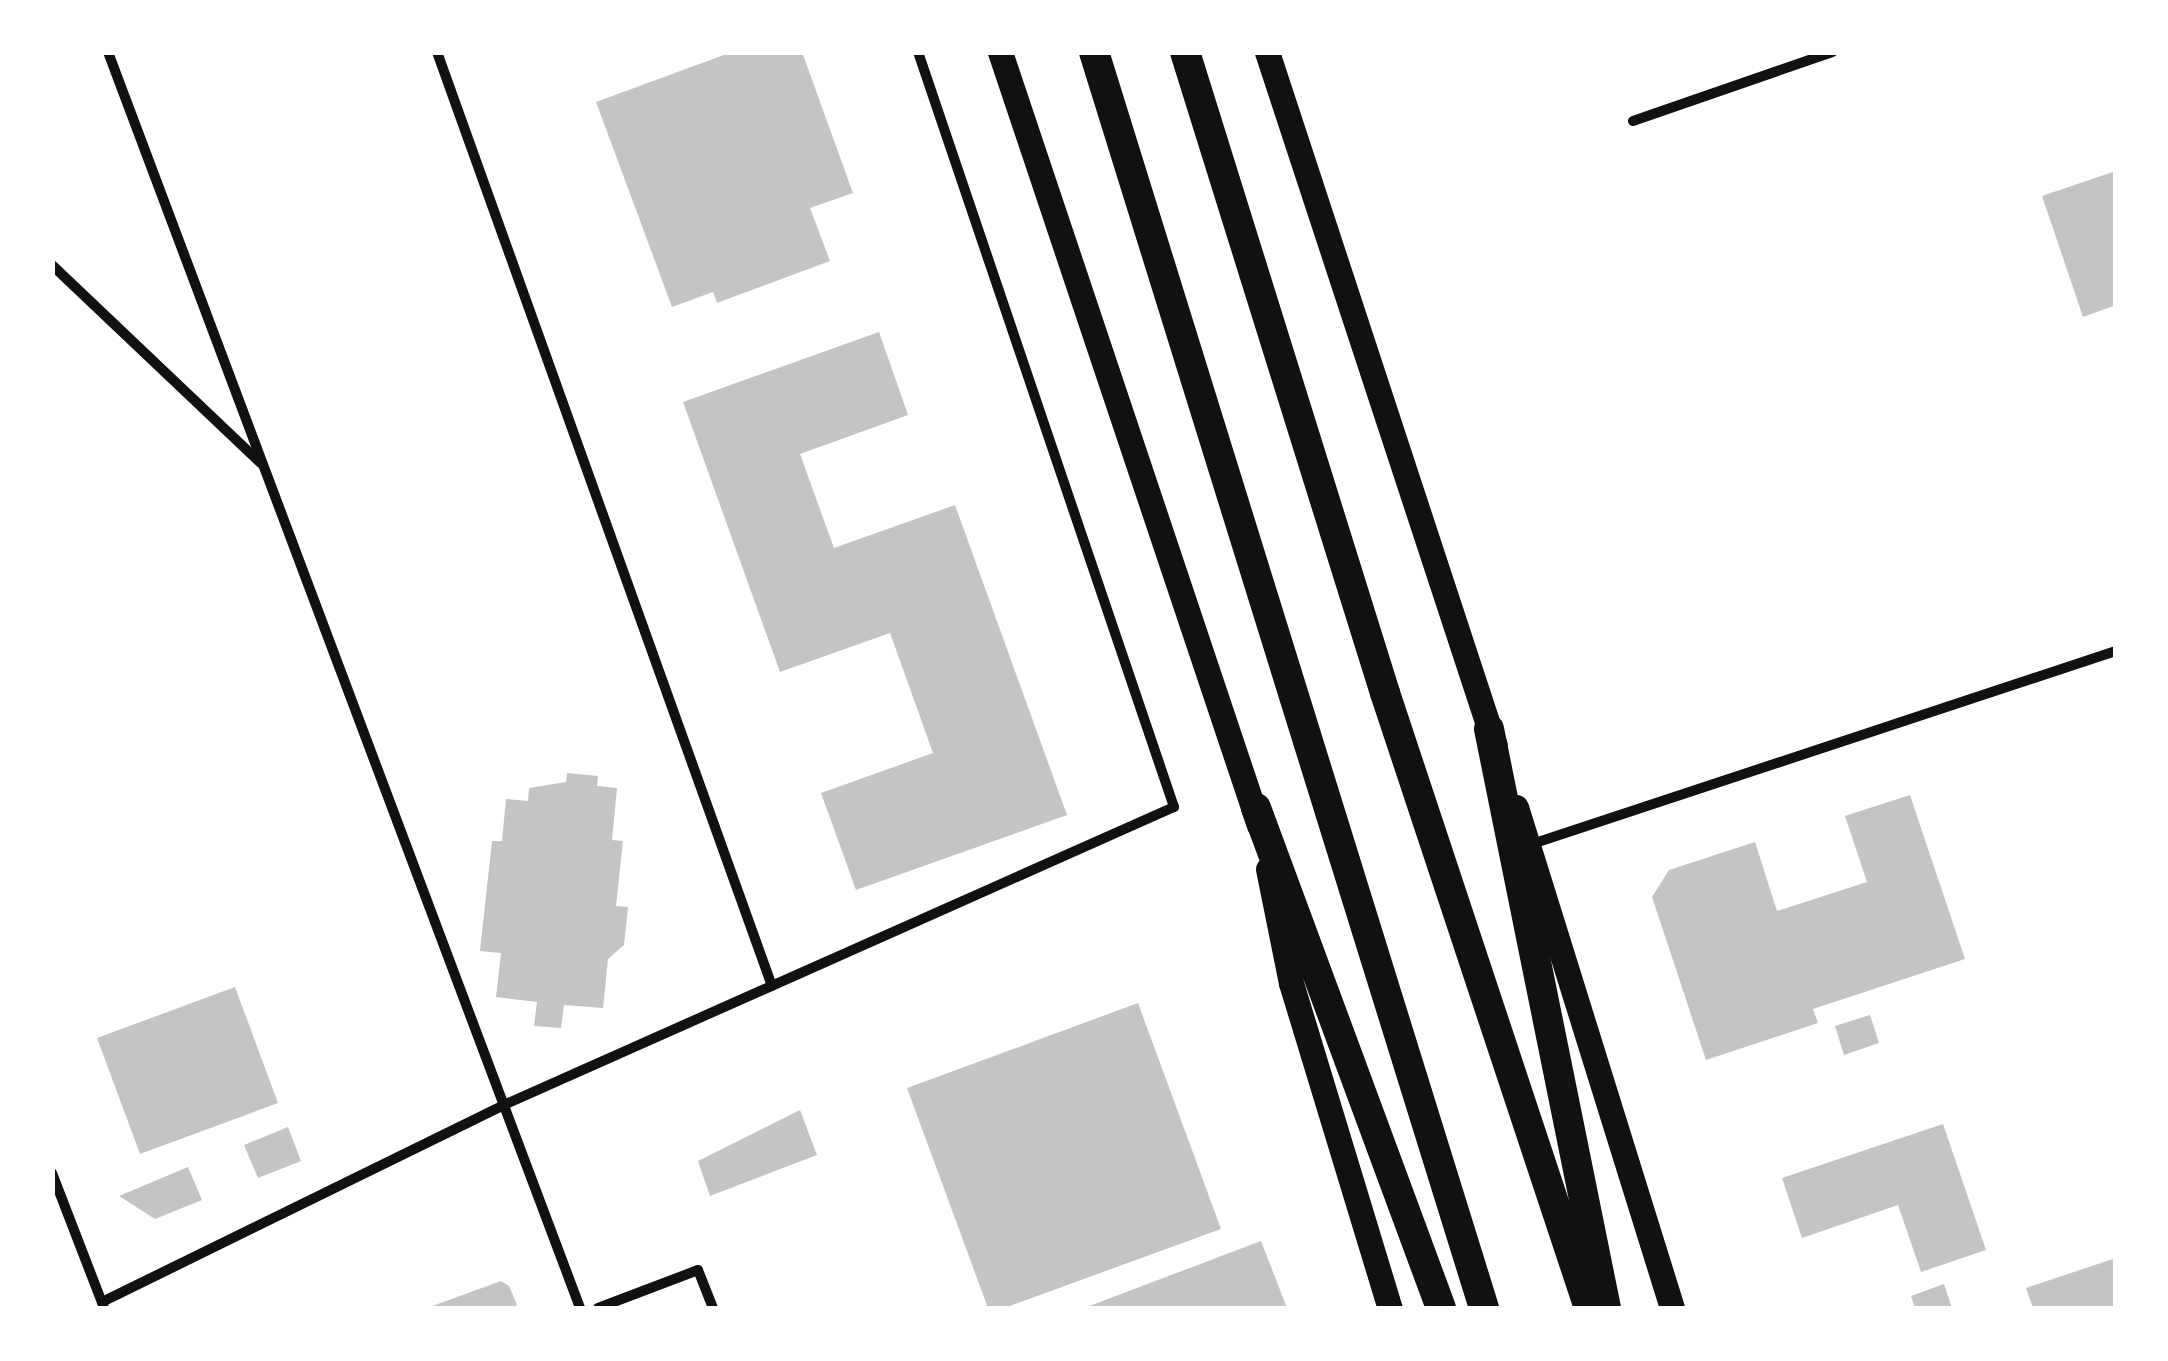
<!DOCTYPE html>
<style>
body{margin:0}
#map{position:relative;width:2168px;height:1361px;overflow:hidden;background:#fff;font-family:"Fira Sans",sans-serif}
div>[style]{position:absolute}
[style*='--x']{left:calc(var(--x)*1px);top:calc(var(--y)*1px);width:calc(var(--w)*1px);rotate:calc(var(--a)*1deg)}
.building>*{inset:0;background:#c4c4c4}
.minor>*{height:10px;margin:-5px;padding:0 5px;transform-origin:5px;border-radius:5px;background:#111}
.primary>*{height:25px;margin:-12.5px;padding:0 12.5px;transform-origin:12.5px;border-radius:12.5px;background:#111}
.motorway>*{height:30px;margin:-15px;padding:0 15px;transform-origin:15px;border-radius:15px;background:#111}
span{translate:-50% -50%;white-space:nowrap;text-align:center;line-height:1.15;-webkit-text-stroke:10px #fff;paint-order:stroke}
.frame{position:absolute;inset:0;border:55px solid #fff;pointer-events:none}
</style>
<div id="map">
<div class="building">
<i style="clip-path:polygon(732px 52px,802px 52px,853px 193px,810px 208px,830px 261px,717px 303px,713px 292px,672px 307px,596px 102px)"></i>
<i style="clip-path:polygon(2116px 171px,2116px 305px,2083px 317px,2042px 196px)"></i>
<i style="clip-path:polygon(879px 332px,908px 415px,800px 454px,834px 548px,955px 505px,1067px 815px,856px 890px,821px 793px,933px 753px,890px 633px,780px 672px,683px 402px)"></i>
<i style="clip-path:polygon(567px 773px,598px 776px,597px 786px,617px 788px,612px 840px,623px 841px,616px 906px,628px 907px,624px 945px,608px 959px,603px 1008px,564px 1005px,561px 1028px,534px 1026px,537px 1002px,496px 997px,501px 953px,480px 951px,492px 841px,502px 841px,506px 799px,528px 801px,529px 788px,566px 782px)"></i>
<i style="clip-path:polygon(1910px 795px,1965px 959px,1813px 1009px,1818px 1023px,1706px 1060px,1652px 897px,1669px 870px,1755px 842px,1777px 911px,1867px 882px,1845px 816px)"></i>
<i style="clip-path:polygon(235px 987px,278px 1103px,140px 1154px,97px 1038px)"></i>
<i style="clip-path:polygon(1138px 1003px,1221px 1229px,1004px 1308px,988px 1308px,907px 1088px)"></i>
<i style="clip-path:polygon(1870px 1015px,1879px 1043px,1844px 1055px,1835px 1026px)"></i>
<i style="clip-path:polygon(800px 1110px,817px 1155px,710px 1196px,698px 1161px)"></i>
<i style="clip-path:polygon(1943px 1124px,1986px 1250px,1921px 1272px,1898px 1205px,1802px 1238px,1782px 1178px)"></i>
<i style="clip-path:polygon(288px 1127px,301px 1161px,258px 1178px,244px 1145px)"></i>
<i style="clip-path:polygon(188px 1167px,202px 1200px,155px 1219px,119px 1196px)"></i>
<i style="clip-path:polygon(1261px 1241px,1287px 1308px,1084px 1308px)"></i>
<i style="clip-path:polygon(2116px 1258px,2116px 1308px,2033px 1308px,2026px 1288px)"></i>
<i style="clip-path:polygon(501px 1281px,509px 1286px,517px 1305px,512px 1308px,427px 1308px)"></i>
<i style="clip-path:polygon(1944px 1284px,1952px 1308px,1915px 1308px,1911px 1296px)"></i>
</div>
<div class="minor">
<i style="--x:108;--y:52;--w:1342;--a:69.4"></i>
<i style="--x:437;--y:52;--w:992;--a:70.27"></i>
<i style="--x:1633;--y:121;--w:211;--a:-19.1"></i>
<i style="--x:52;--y:265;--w:288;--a:43.5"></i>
<i style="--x:1529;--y:845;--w:618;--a:-18.29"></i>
<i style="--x:52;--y:1173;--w:145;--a:68.9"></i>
<i style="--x:102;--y:1302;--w:450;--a:-26.1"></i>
<i style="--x:506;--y:1104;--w:731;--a:-23.97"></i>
<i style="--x:1174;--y:807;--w:797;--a:-108.73"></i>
<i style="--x:598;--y:1308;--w:107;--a:-20.8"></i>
<i style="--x:698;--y:1270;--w:41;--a:68.5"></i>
</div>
<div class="primary">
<i style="--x:1000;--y:52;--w:815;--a:71.48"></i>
<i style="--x:1267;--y:52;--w:730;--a:71.81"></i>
<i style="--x:1516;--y:807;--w:525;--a:72.7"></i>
<i style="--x:1268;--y:869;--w:116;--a:78.6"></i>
<i style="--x:1291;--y:983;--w:340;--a:73.1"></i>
</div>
<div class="motorway">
<i style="--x:1094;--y:52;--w:1315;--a:72.75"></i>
<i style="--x:1185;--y:52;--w:671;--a:72.67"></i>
<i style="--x:1385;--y:693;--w:648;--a:71.65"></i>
<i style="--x:1489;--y:729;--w:591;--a:78.58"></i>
<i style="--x:1256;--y:808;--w:533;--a:69.7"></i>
</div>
<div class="frame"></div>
</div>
